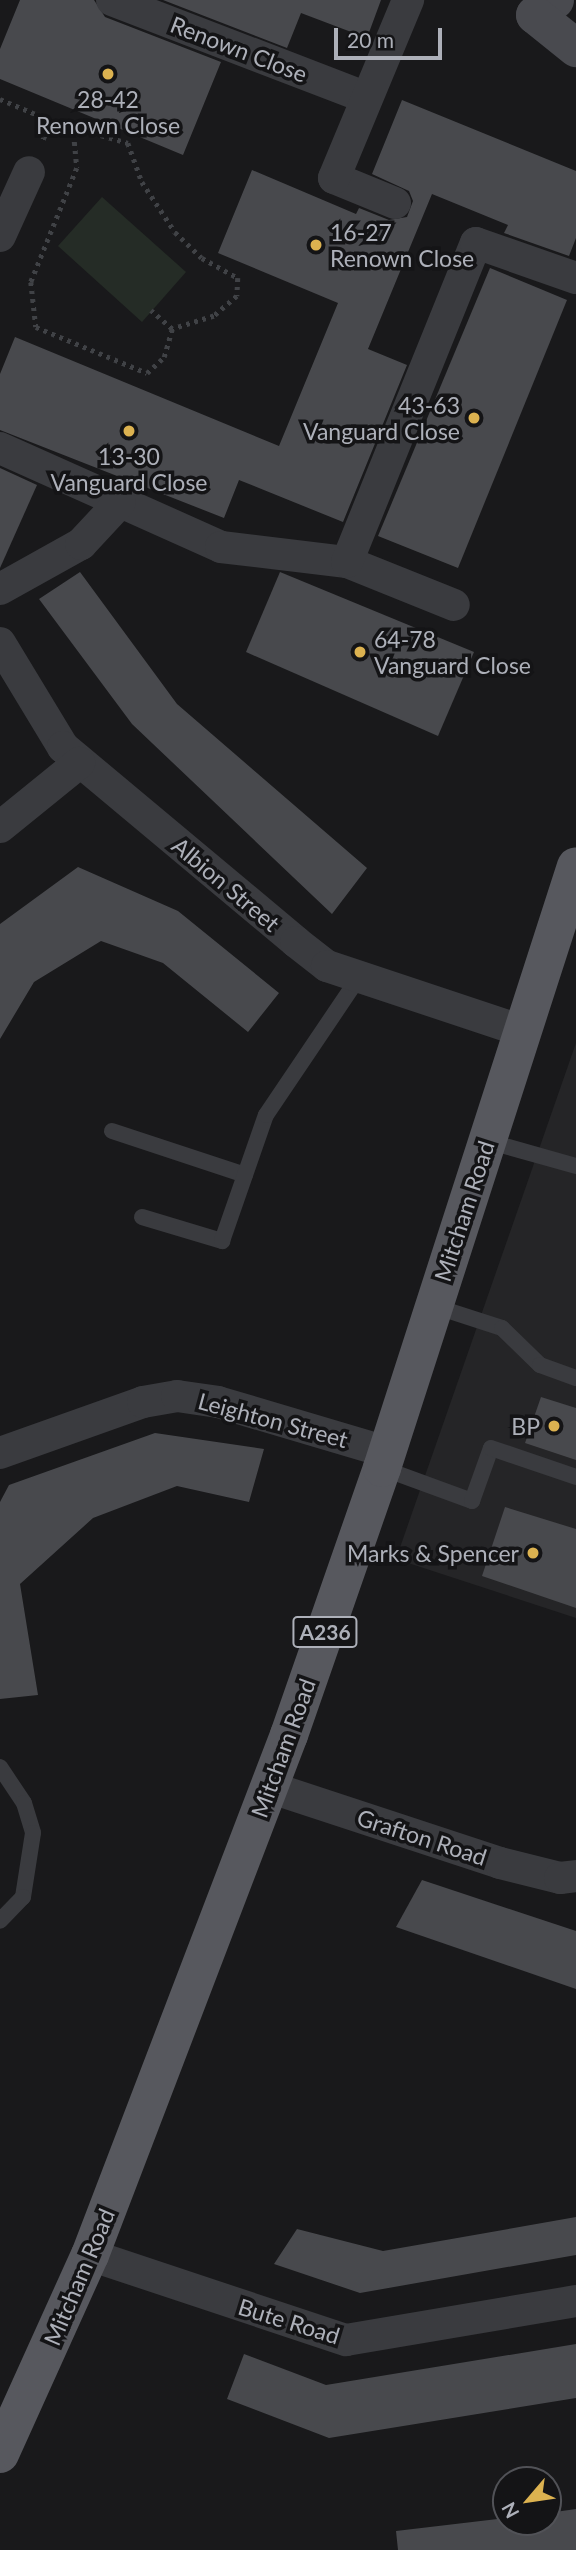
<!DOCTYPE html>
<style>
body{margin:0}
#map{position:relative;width:576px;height:2550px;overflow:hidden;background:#19191b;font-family:Lato,sans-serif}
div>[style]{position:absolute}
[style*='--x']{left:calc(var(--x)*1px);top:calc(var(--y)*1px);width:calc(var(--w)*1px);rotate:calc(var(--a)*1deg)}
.built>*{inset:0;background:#252527}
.green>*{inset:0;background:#252c26}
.building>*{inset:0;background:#48494d}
.path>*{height:4.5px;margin-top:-2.25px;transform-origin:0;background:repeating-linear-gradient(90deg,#404246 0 3.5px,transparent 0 8.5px)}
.lane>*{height:16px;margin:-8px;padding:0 8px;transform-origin:8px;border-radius:8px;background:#3a3b3f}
.street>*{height:32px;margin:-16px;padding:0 16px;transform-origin:16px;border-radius:16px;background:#3a3b3f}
.secondary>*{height:38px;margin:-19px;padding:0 19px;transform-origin:19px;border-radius:19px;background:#494a4f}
.primary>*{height:38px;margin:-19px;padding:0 19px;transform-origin:19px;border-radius:19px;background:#57585e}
.dots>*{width:19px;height:19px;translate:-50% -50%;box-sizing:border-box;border:4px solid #141416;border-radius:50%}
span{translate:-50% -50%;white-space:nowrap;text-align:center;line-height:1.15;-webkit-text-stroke:7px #141416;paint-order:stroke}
.shield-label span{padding:2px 5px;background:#141416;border:2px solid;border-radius:5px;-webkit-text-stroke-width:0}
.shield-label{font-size:21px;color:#adb0b9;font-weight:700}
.street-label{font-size:23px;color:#adb0b9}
.poi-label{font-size:23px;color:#adb0b9}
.left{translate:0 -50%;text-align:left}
.right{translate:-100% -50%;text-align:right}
.north{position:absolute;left:492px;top:2466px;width:70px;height:70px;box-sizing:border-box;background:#141416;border:2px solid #515257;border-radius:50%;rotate:241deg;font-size:19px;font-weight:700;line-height:28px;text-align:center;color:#adb0b9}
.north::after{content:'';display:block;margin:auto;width:24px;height:32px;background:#dcb250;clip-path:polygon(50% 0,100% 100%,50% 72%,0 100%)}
.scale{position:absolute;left:334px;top:28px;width:108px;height:32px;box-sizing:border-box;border:4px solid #adb0b9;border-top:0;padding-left:9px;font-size:21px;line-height:24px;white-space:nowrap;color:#adb0b9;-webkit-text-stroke:5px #141416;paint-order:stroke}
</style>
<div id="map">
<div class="built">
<i style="clip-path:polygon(576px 1043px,576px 1618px,396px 1559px)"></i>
</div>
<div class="green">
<i style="clip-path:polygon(102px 197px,186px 272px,142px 322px,58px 246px)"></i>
</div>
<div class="building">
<i style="clip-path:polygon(20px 0,94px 0,105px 17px,221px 62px,183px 155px,0 79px,0 49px)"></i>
<i style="clip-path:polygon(163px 0,381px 0,367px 38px,301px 13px,287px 48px)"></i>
<i style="clip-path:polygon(402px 100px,576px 171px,576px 238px,569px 256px,504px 233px,508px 225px,432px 194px,368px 349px,407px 365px,343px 522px,239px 480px,224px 518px,0 430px,0 374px,15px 337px,279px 446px,338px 303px,218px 253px,252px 170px,356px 214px,359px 208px,389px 220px,407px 217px,413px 201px,409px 191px,372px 174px)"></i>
<i style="clip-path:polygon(490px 268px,567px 300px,458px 568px,378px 536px)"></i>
<i style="clip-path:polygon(0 468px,37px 485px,0 568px)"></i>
<i style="clip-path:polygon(80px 572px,177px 704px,367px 868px,332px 914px,132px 724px,39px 599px)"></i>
<i style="clip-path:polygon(280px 572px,474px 652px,438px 736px,246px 652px)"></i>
<i style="clip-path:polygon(78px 867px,178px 911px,279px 993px,248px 1032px,163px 963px,101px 941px,34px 982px,0 1039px,0 924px)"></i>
<i style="clip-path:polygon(541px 1397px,576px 1408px,576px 1460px,525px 1443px)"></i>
<i style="clip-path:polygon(155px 1433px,264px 1449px,249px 1502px,177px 1486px,93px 1518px,20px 1584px,38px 1695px,0 1699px,0 1502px,9px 1485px)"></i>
<i style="clip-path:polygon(505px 1507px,576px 1529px,576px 1608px,482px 1576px)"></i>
<i style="clip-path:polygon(422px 1880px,576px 1931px,576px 1989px,396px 1927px)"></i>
<i style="clip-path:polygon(576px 2217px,576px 2255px,360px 2293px,274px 2264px,297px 2229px,383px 2251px)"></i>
<i style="clip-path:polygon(576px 2344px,576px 2398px,329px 2438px,227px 2399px,244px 2354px,326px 2385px)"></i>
<i style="clip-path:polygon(576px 2509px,576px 2550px,398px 2550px,396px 2531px,506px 2518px,506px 2522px,548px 2522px,548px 2513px)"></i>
</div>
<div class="path">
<i style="--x:0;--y:99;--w:56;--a:22.9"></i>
<i style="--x:52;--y:121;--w:23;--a:115"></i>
<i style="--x:52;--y:121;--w:79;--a:16.1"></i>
<i style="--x:128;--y:143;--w:41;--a:70.3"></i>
<i style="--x:142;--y:182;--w:60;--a:56.6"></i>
<i style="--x:175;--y:232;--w:37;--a:44"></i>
<i style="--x:202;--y:258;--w:41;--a:29.1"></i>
<i style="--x:238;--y:278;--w:18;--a:93"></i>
<i style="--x:237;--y:296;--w:30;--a:139"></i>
<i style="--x:214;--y:316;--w:44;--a:162.8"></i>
<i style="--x:172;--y:329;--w:28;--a:-139"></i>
<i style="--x:73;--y:125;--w:43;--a:84.7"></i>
<i style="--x:77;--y:168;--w:123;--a:112"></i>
<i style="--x:31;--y:282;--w:45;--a:83.7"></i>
<i style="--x:36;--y:327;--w:120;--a:22.5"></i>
<i style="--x:147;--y:373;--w:23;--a:-43"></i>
<i style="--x:164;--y:357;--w:29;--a:-74"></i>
</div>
<div class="lane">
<i style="--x:112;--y:1131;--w:140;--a:18.3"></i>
<i style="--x:487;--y:1141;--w:92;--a:15.7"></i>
<i style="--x:142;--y:1217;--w:84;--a:16.7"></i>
<i style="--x:222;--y:1241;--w:133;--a:-70.8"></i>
<i style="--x:266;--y:1115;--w:166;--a:-56"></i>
<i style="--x:434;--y:1306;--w:71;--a:17.9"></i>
<i style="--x:502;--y:1328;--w:53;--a:44.2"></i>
<i style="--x:540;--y:1365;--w:38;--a:20"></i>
<i style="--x:382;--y:1468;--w:96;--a:20.1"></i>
<i style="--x:472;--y:1501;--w:56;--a:-70.3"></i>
<i style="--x:491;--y:1448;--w:90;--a:18.8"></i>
<i style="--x:0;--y:1767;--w:43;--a:56.3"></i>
<i style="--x:24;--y:1803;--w:31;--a:73"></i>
<i style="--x:33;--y:1833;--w:65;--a:98.9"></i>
<i style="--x:23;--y:1897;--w:33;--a:134"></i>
</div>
<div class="street">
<i style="--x:112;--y:0;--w:273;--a:21"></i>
<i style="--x:395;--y:203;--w:66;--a:-157.7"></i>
<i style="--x:334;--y:178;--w:193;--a:-67.4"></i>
<i style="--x:0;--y:236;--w:70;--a:-65.6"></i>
<i style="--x:0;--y:448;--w:242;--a:24.1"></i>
<i style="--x:221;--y:547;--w:127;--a:6.8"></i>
<i style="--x:347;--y:562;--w:115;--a:21.9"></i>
<i style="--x:347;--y:562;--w:344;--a:-68"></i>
<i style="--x:476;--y:243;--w:106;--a:19.3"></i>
<i style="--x:0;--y:589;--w:93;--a:-29.1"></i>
<i style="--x:81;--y:544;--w:57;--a:-47.1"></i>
<i style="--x:0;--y:643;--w:122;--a:58.8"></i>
<i style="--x:63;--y:747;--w:304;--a:39.9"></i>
<i style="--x:296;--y:942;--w:39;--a:38"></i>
<i style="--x:327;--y:966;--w:206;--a:18.4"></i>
<i style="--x:0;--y:827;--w:102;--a:-39"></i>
<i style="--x:0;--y:1453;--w:152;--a:-19.6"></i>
<i style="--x:143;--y:1402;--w:35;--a:-10"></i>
<i style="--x:177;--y:1396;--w:41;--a:8.3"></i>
<i style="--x:218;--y:1402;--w:176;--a:16.5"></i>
<i style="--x:269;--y:1787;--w:243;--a:18.2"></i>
<i style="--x:500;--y:1863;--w:62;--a:14"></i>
<i style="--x:560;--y:1878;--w:16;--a:-7"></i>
<i style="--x:90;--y:2255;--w:270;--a:18.4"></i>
<i style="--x:346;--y:2340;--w:233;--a:-9.6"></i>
</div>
<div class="secondary">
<i style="--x:555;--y:0;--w:25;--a:143"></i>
<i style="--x:535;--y:15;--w:53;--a:38.8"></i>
</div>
<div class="primary">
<i style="--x:0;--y:2454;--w:218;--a:-65.7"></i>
<i style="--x:90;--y:2255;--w:557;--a:-69.06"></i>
<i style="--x:289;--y:1735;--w:283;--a:-70.8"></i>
<i style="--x:382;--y:1468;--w:632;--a:-72.14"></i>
</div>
<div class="dots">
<i style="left:108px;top:74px;background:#dcb250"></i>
<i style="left:316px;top:245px;background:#dcb250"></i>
<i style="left:474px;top:418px;background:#dcb250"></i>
<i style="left:129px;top:431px;background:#dcb250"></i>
<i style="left:360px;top:652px;background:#dcb250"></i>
<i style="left:554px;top:1426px;background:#dcb250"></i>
<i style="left:533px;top:1553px;background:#dcb250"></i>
</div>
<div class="shield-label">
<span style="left:325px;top:1632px">A236</span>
</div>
<div class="street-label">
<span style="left:239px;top:49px;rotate:21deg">Renown Close</span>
<span style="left:226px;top:884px;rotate:40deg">Albion Street</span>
<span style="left:464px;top:1211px;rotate:-72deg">Mitcham Road</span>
<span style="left:273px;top:1420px;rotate:15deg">Leighton Street</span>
<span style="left:283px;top:1748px;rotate:-70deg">Mitcham Road</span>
<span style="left:422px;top:1837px;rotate:18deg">Grafton Road</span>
<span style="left:79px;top:2277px;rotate:-67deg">Mitcham Road</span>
<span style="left:289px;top:2321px;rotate:17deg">Bute Road</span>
</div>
<div class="poi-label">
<span style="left:108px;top:112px">28-42<br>Renown Close</span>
<span class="left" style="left:330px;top:245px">16-27<br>Renown Close</span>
<span class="right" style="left:460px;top:418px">43-63<br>Vanguard Close</span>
<span style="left:129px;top:469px">13-30<br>Vanguard Close</span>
<span class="left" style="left:374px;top:652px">64-78<br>Vanguard Close</span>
<span class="right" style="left:540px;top:1426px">BP</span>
<span class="right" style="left:519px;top:1553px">Marks &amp; Spencer</span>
</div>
<div class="north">N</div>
<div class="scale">20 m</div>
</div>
